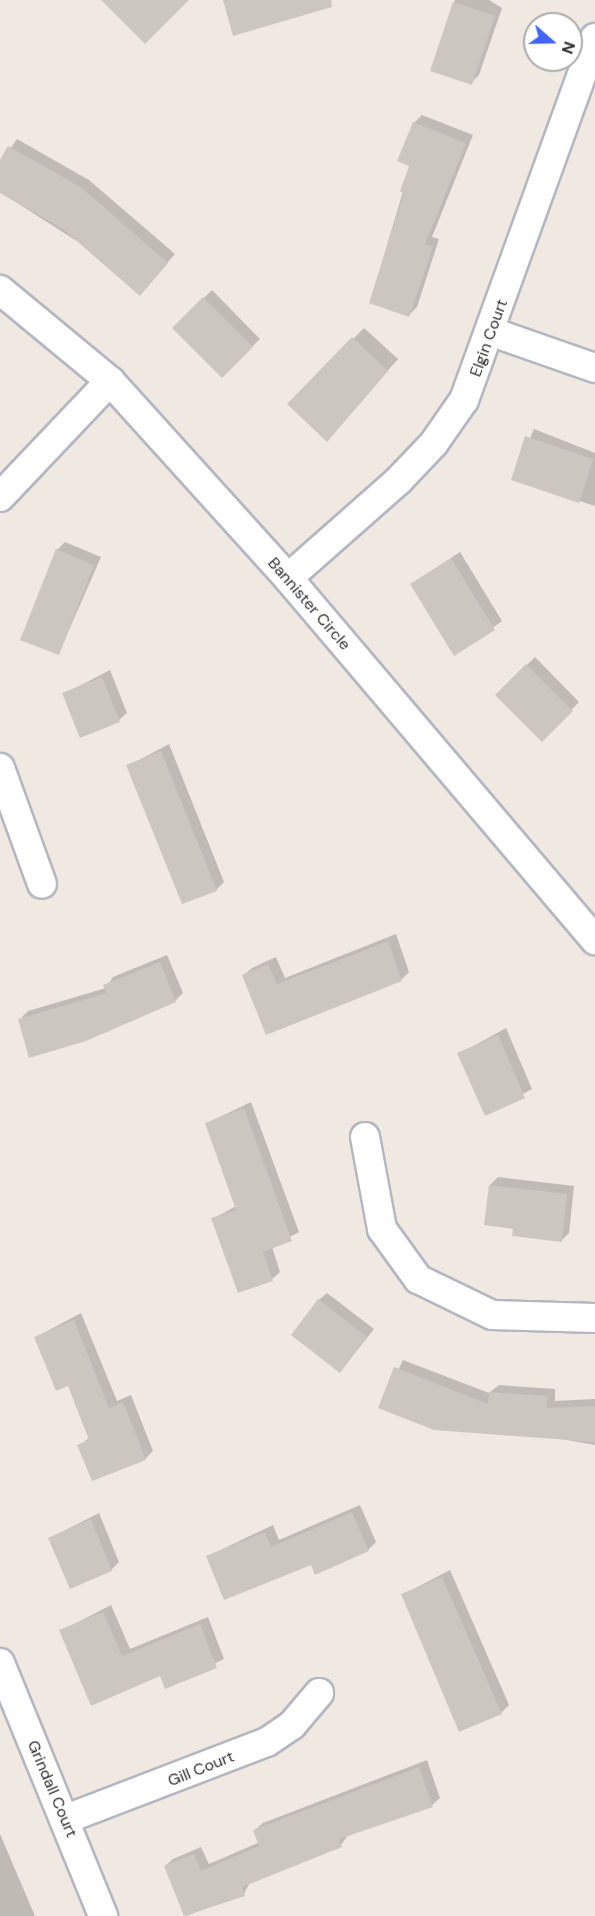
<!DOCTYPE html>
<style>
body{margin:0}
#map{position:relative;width:595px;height:1916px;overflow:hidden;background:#efe9e1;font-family:"DM Sans",sans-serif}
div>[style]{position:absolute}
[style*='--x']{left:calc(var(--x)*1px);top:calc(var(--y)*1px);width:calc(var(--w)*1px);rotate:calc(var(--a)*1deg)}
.shadow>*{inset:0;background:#0003}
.building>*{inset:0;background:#cbc7bf}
.roads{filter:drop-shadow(2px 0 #b4b7c1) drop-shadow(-2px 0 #b4b7c1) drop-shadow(0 2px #b4b7c1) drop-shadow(0 -2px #b4b7c1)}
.minor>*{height:28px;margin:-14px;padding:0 14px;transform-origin:14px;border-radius:14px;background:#fff}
span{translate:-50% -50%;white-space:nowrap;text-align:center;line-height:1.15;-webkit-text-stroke:6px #fff;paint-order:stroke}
.street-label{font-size:16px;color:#2e2e2e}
.north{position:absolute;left:523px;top:12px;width:60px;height:60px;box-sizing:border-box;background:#fff;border:2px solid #ababab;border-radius:50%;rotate:110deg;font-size:16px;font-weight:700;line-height:24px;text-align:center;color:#2e2e2e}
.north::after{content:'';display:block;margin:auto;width:21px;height:27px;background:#4264fb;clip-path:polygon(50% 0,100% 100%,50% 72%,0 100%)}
</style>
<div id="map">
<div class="shadow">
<i style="clip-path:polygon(455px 0,489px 0,502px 8px,479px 75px,471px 83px,432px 70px)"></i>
<i style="clip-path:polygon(422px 115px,473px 135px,432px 237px,439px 239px,417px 307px,409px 315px,370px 302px,411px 165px,414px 123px)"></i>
<i style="clip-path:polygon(17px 139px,89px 180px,175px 254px,147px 286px,0 192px,0 163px)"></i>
<i style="clip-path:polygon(212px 290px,260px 339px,222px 376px,174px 328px)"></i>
<i style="clip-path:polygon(364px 328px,398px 359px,327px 440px,289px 404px)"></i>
<i style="clip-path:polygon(534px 429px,595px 453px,595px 506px,513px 479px)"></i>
<i style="clip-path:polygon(65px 542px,101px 557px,59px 653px,57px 550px)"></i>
<i style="clip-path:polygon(460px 552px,502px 621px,455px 654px,412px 584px)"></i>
<i style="clip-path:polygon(535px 657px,579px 702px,542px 740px,497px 695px)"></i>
<i style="clip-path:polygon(110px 670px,127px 713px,119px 720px,64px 694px)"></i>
<i style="clip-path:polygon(169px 744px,224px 882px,216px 890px,128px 766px)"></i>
<i style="clip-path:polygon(396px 934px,409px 972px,401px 980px,267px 1034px,244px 975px,252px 968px,276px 957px,285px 978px)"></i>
<i style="clip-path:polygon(167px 955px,183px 993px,175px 1001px,20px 1019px,28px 1011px,106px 988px,113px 977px)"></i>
<i style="clip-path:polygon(506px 1028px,532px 1089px,486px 1114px,459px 1054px)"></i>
<i style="clip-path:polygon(251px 1102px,299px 1232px,272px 1247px,280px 1272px,272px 1279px,213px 1219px,236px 1206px,207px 1123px)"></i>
<i style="clip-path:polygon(498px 1177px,574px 1186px,569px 1233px,561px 1241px,515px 1227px,490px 1185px)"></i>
<i style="clip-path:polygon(327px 1293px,374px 1329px,347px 1363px,319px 1300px)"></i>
<i style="clip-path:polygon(81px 1313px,117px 1401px,131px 1395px,153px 1451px,145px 1459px,79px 1446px,90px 1437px,69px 1384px,36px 1337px)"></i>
<i style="clip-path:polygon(403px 1360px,489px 1393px,499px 1385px,555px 1389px,555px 1401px,595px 1399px,595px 1445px,380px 1407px)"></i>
<i style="clip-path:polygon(360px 1505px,376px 1542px,368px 1550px,312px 1563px,208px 1556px,273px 1525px,279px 1540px)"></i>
<i style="clip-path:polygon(99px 1513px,119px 1562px,111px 1570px,50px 1538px)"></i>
<i style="clip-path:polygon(450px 1570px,509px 1705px,501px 1713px,402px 1595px)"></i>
<i style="clip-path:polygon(111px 1605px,130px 1649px,208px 1617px,224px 1659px,166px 1687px,161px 1674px,61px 1631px)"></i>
<i style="clip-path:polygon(427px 1760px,440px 1798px,432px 1805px,348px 1835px,341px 1845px,250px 1882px,244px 1894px,186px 1916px,165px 1866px,173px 1859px,201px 1847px,209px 1864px,260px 1842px,255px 1830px,263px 1823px)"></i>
<i style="clip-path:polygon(0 1834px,35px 1916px,0 1916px)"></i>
</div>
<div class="building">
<i style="clip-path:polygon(101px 0,189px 0,145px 44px)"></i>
<i style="clip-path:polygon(223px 0,331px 0,332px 7px,233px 36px)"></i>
<i style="clip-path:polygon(453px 2px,495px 16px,472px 85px,430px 71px)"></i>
<i style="clip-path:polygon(413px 122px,466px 143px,425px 244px,433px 247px,409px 317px,369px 303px,404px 193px,400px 191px,409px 166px,397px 161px)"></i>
<i style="clip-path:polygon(8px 146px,82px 188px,168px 263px,140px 296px,63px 229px,0 193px,0 160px)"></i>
<i style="clip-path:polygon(203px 297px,253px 347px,222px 378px,172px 328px)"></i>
<i style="clip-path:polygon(352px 337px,388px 371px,327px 442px,287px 404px)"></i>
<i style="clip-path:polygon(525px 436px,593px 459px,579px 503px,511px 480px)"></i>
<i style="clip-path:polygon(56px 549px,94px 565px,59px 655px,20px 640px)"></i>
<i style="clip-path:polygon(451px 558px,495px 630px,454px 656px,410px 584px)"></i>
<i style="clip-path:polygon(526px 664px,573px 711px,542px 742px,495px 695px)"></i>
<i style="clip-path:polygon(102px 677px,120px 722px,80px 738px,62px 693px)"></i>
<i style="clip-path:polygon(161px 751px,217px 891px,182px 904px,126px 765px)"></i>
<i style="clip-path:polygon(388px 941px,402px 981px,266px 1035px,242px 975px,268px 964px,277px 984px)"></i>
<i style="clip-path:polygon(160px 962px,176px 1002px,86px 1041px,29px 1058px,18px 1019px,107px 993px,103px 985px)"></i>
<i style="clip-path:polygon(498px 1035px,525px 1098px,485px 1116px,457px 1053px)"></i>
<i style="clip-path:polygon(244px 1108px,292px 1241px,263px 1252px,273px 1281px,238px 1293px,211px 1218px,236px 1210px,205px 1123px)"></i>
<i style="clip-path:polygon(489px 1185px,567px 1194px,562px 1242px,512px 1236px,513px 1229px,484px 1225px)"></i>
<i style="clip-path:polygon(318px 1299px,367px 1337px,340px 1373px,291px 1335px)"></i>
<i style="clip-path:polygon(74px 1320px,109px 1408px,123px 1402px,146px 1460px,92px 1481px,77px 1445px,89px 1440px,68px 1386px,56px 1391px,34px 1337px)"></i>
<i style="clip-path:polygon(394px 1367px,488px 1404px,489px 1392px,548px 1396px,547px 1408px,595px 1406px,595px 1442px,434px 1430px,378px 1408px)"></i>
<i style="clip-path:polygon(352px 1512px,369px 1551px,315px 1575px,311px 1565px,224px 1600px,206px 1556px,265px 1532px,271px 1547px)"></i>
<i style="clip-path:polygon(91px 1519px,112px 1571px,70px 1589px,48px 1538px)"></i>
<i style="clip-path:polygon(442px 1577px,502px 1714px,459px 1732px,401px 1594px)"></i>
<i style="clip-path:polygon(103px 1612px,122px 1656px,200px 1624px,217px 1668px,165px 1689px,160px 1676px,91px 1706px,59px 1630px)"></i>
<i style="clip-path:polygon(419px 1767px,433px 1807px,339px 1839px,342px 1847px,242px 1887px,245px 1896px,184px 1916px,164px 1866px,194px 1854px,201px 1871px,259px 1846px,253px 1830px)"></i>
</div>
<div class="roads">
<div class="minor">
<i style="--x:0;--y:290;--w:143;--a:39.6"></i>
<i style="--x:110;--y:381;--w:266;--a:47.9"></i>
<i style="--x:288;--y:578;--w:475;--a:49.7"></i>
<i style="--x:492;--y:332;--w:109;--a:19.3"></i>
<i style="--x:0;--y:497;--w:160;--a:-46.5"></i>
<i style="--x:288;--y:578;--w:147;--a:-41.4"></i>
<i style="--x:398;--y:481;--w:52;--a:-46.5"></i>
<i style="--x:434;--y:443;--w:52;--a:-55.1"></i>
<i style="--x:464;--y:400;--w:385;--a:-70.1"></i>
<i style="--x:0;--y:768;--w:123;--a:70.1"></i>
<i style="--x:365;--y:1137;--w:94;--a:79.5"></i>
<i style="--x:382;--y:1229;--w:62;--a:54.2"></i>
<i style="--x:418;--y:1279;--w:82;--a:25.9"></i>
<i style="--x:492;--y:1315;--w:103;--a:1.7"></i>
<i style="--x:0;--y:1663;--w:273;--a:67.8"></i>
<i style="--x:66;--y:1819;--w:215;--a:-21"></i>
<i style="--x:267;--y:1742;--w:30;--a:-34"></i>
<i style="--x:292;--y:1725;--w:42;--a:-49.8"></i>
</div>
</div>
<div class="street-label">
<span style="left:489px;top:338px;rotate:-70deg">Elgin Court</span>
<span style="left:309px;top:604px;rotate:49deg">Bannister Circle</span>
<span style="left:201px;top:1769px;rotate:-22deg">Gill Court</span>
<span style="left:52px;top:1789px;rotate:67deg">Grindall Court</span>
</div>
<div class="north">N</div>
</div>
